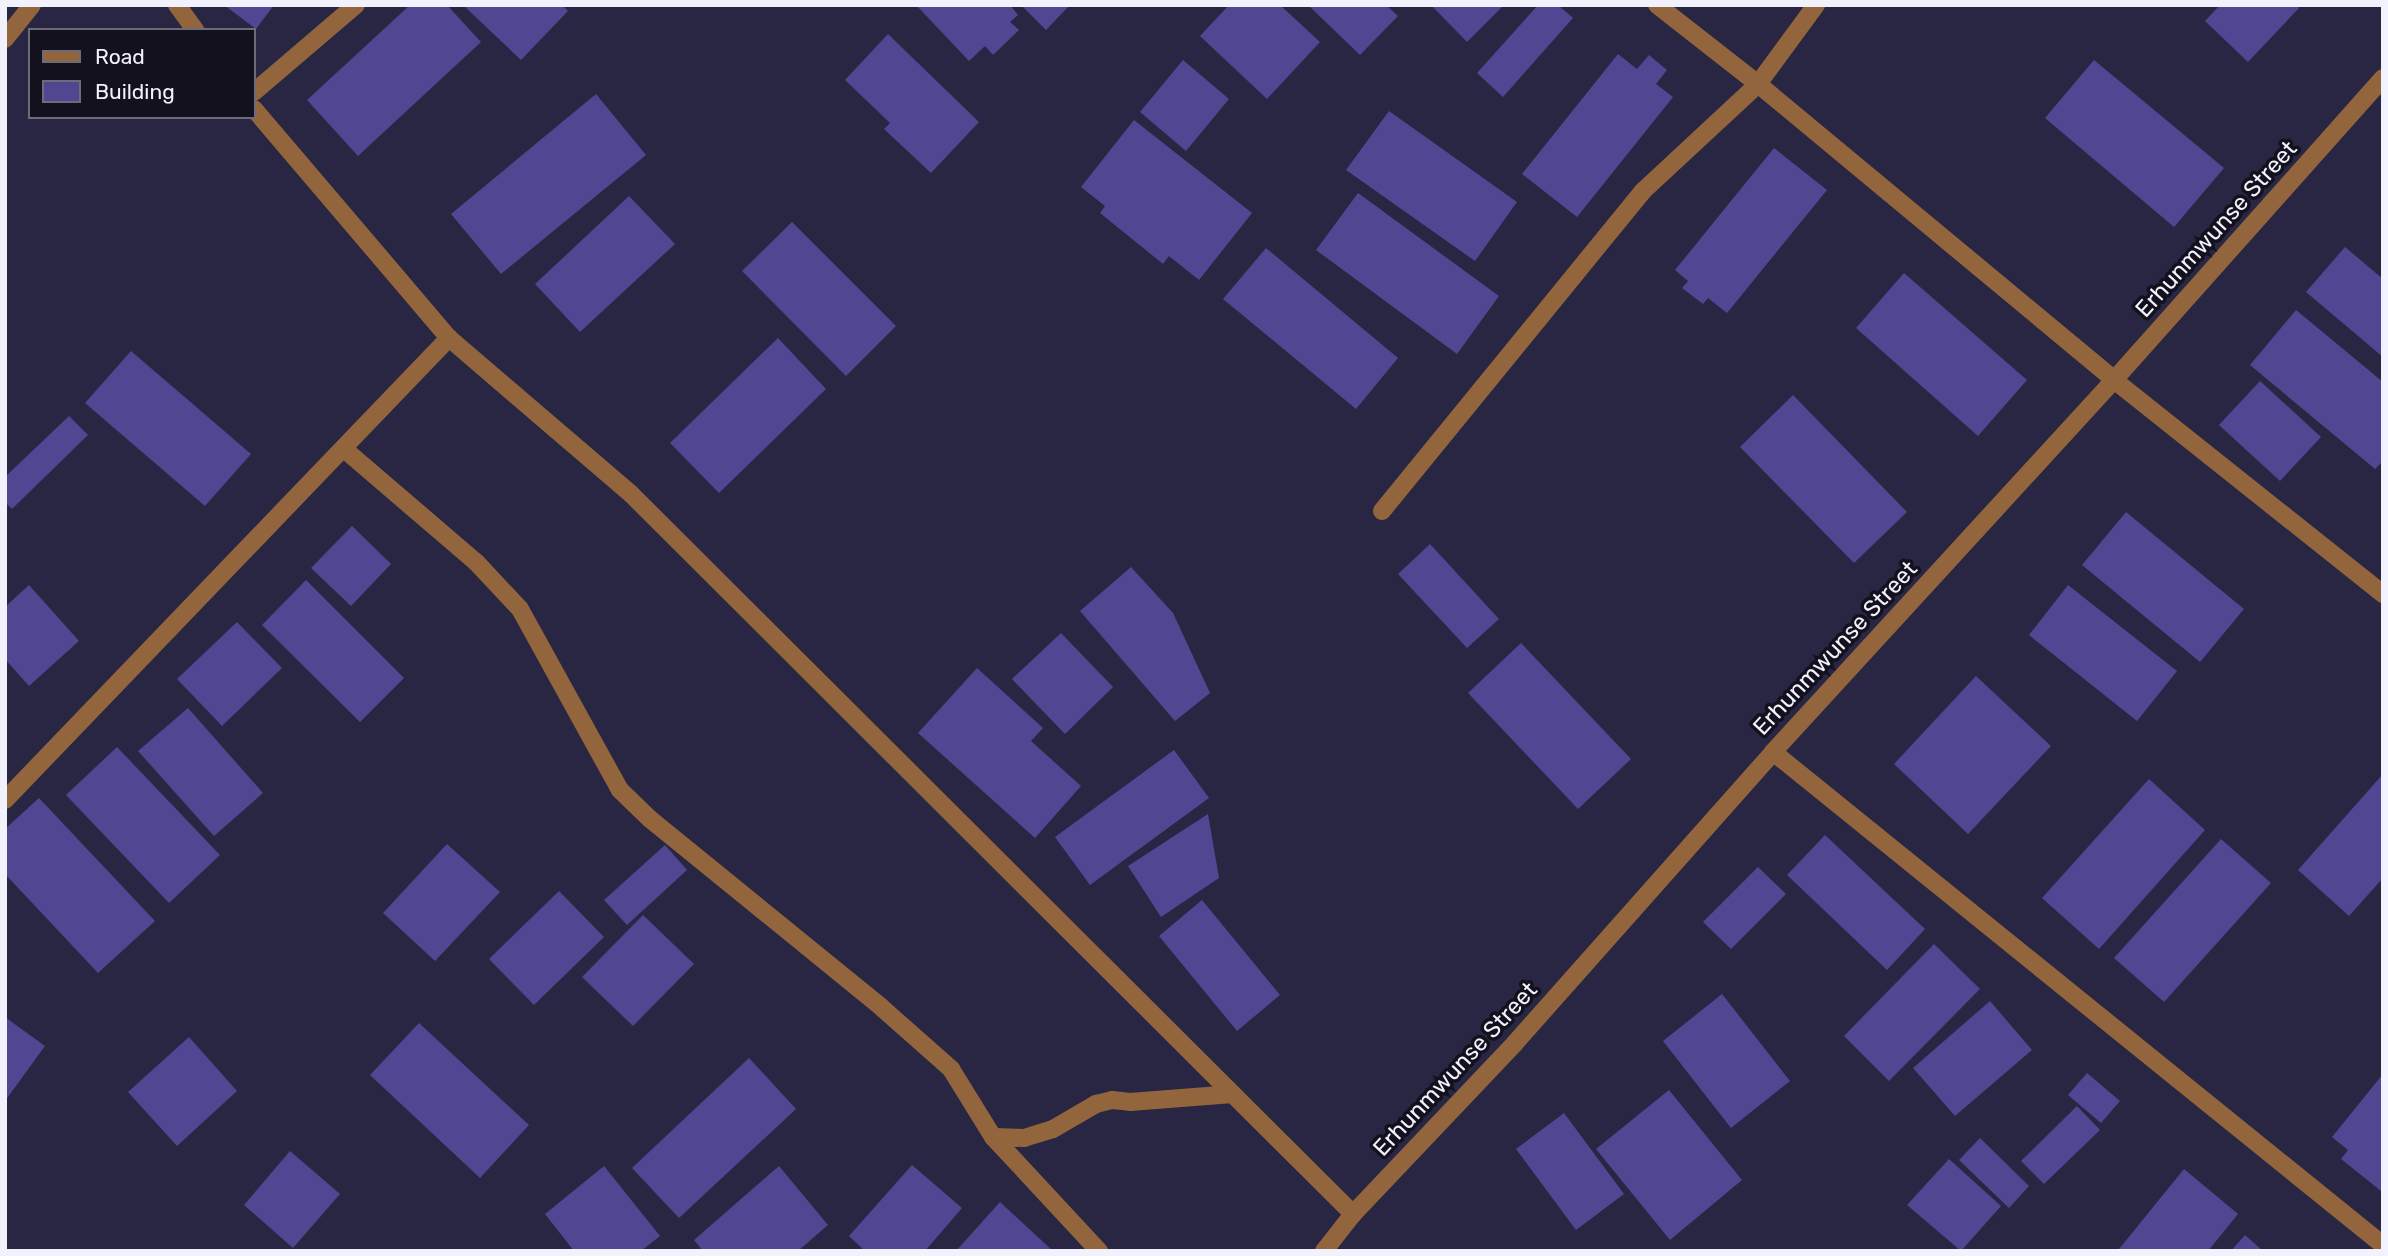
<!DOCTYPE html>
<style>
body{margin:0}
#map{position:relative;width:2388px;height:1256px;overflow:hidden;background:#282642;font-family:Rubik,sans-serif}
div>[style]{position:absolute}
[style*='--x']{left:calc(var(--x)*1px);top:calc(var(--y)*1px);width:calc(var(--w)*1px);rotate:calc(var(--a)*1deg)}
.building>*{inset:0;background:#504793}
.minor>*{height:18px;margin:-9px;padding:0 9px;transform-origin:9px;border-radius:9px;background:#93653d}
span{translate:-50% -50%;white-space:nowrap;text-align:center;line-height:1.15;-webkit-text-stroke:7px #12111d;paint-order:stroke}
.street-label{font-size:23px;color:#f2f2fd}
.frame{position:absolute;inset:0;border:7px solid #f2f2fd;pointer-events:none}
.legend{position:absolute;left:28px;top:28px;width:228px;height:91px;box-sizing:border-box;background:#12111d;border:2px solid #6c6b77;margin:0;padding:9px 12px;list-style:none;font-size:21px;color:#f2f2fd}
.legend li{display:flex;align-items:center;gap:14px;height:35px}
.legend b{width:35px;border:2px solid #6c6b77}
</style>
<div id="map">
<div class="building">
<i style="clip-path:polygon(224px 5px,274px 5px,256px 29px)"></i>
<i style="clip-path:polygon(410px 5px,447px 5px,481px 42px,358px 156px,307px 100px)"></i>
<i style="clip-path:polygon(463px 5px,562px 5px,568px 11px,521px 60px)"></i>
<i style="clip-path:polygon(916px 5px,1010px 5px,1018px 15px,1010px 22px,1019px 30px,993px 55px,985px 46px,969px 61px)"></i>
<i style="clip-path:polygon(1021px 5px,1070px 5px,1046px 30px)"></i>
<i style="clip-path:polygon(1229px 5px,1280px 5px,1320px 42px,1267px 99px,1200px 36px)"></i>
<i style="clip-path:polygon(1308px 5px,1386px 5px,1398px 16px,1360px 55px)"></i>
<i style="clip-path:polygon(1431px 5px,1504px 5px,1467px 42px)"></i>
<i style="clip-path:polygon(1538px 5px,1558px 5px,1573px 18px,1503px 97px,1477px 73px)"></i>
<i style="clip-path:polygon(2220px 5px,2296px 5px,2299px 8px,2248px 62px,2205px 21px)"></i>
<i style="clip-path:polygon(888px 34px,979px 122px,931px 173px,884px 129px,890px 123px,845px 80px)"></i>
<i style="clip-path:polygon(1618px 54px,1637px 69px,1649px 55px,1667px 70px,1656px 84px,1673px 97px,1577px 217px,1522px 174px)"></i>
<i style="clip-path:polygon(1183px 60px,1229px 99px,1186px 151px,1140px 112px)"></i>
<i style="clip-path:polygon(2094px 60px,2224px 168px,2174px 227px,2045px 118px)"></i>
<i style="clip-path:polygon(596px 94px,646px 155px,501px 274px,451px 214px)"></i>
<i style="clip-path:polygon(1389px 111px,1517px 202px,1475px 261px,1346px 170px)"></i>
<i style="clip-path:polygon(1134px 120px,1252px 213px,1199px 280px,1169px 256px,1163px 264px,1100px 213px,1105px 206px,1081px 187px)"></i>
<i style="clip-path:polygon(1774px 148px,1827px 190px,1727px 313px,1708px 298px,1703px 304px,1682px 288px,1688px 281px,1675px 270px)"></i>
<i style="clip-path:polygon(1358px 193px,1499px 296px,1457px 354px,1316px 250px)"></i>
<i style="clip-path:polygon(629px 196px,675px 244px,580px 332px,535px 284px)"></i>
<i style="clip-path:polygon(792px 222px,896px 326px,846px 376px,742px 271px)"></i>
<i style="clip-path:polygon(2345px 247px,2383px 279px,2383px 357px,2306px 292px)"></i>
<i style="clip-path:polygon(1266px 248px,1398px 358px,1356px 409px,1223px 299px)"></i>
<i style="clip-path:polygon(1904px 273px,2027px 380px,1978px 436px,1856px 328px)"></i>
<i style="clip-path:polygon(2296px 310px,2383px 382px,2383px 461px,2375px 469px,2250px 365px)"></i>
<i style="clip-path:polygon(778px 338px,826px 389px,719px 493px,670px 443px)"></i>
<i style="clip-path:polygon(131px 351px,251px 454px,205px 506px,85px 403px)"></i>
<i style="clip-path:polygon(2260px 381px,2321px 437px,2280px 481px,2219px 425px)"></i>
<i style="clip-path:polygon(1793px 395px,1907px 512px,1854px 563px,1740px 447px)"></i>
<i style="clip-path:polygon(69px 416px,88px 435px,12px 509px,5px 502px,5px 477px)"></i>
<i style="clip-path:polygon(2126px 512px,2244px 609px,2200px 662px,2082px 565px)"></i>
<i style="clip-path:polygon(352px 526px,391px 564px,351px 606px,311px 568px)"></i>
<i style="clip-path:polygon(1430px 544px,1499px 619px,1467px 648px,1398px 574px)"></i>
<i style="clip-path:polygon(1131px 567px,1173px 613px,1210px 693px,1175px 721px,1080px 611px)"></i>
<i style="clip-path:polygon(306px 580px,404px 678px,360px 722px,262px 625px)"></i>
<i style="clip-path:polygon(29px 585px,79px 641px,29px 686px,5px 659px,5px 607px)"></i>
<i style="clip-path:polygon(2068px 585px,2177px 671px,2137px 721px,2029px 635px)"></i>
<i style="clip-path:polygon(237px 622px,282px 668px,222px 726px,177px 679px)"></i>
<i style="clip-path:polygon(1061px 633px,1113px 687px,1065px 734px,1012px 679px)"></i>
<i style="clip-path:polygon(1521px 643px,1631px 759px,1578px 809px,1468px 693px)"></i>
<i style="clip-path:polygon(977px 668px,1043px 728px,1031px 741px,1081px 786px,1035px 838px,918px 733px)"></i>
<i style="clip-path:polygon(1976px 676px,2051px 746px,1968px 834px,1894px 764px)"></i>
<i style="clip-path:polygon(188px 708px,263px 793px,214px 836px,138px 751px)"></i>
<i style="clip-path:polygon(117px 747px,220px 855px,169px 903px,66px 795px)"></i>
<i style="clip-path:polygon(1174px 750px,1209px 798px,1090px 885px,1055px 837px)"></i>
<i style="clip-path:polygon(2383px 774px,2383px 878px,2349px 916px,2298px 870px)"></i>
<i style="clip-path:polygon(2149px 779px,2205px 830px,2099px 949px,2042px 898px)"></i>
<i style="clip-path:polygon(39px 798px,155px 921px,98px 973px,5px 874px,5px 829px)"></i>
<i style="clip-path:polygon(1208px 814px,1219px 878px,1161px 917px,1128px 866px)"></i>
<i style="clip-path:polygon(1825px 835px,1925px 929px,1887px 970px,1787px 875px)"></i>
<i style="clip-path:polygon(2221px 839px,2271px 883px,2164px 1002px,2114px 958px)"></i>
<i style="clip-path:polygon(447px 844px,500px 892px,435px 961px,383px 913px)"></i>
<i style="clip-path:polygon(665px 845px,687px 870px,627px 925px,604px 900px)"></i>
<i style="clip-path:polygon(1758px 867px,1786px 894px,1731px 949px,1703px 922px)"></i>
<i style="clip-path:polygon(559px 891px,604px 937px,534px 1005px,489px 959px)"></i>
<i style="clip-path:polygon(1202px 900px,1280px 995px,1237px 1031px,1159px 936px)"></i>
<i style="clip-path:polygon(643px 915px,694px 964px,633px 1026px,582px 977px)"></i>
<i style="clip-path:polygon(1934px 944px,1980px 989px,1889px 1081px,1844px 1036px)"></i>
<i style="clip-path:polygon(1722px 994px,1790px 1081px,1731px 1128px,1663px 1041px)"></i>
<i style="clip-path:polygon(1990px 1001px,2032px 1050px,1955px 1116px,1913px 1068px)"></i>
<i style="clip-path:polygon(5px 1017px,45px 1046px,5px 1101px)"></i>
<i style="clip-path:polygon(419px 1023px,529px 1125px,480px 1178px,370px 1075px)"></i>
<i style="clip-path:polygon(189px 1037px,237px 1091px,177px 1146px,128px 1092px)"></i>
<i style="clip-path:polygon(749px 1058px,796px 1109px,679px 1218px,632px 1168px)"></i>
<i style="clip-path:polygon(2087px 1073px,2120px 1101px,2101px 1123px,2068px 1095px)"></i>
<i style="clip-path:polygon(2383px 1074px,2383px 1189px,2381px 1191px,2341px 1159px,2348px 1150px,2332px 1137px)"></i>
<i style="clip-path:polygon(1669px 1090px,1742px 1180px,1670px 1240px,1596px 1149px)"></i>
<i style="clip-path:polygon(2077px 1106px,2100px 1130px,2044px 1184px,2021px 1161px)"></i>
<i style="clip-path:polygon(1564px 1113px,1624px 1194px,1576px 1230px,1516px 1149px)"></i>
<i style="clip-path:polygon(1980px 1138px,2029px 1186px,2009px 1208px,1959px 1160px)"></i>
<i style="clip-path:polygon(290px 1151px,340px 1194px,293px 1248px,244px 1205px)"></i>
<i style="clip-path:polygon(1949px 1159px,2001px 1206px,1961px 1251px,1907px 1205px)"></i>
<i style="clip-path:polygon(912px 1165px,962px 1208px,925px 1251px,865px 1251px,849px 1236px)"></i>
<i style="clip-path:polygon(604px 1166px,660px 1236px,641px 1251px,574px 1251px,545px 1214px)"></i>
<i style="clip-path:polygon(779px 1166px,828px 1225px,798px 1251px,703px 1251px,694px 1240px)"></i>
<i style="clip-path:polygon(2184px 1169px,2238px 1214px,2208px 1251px,2122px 1251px,2119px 1249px)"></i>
<i style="clip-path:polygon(1000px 1202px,1053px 1251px,956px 1251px)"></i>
<i style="clip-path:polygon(2245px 1235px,2263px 1251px,2231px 1251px)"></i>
</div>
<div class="minor">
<i style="--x:177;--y:5;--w:31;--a:54"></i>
<i style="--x:1657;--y:5;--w:128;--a:38"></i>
<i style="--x:1758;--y:84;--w:463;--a:39.7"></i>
<i style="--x:2114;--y:380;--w:344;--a:38.5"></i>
<i style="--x:5;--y:39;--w:43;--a:-51.5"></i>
<i style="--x:254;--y:92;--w:134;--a:-40.5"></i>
<i style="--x:254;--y:109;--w:301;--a:49.6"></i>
<i style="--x:449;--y:338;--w:240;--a:40.6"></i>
<i style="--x:631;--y:494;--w:1020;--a:44.92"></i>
<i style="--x:344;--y:449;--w:174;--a:40.6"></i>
<i style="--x:476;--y:562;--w:64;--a:46.9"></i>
<i style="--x:520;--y:609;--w:207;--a:61.1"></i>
<i style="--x:620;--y:790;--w:42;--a:44"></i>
<i style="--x:650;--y:819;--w:298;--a:39.1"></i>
<i style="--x:881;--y:1007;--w:94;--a:41.5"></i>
<i style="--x:951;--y:1069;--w:80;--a:58.3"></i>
<i style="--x:993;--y:1137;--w:156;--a:47.1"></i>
<i style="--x:1382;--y:511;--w:413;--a:-50.8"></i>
<i style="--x:1643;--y:191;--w:157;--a:-42.9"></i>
<i style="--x:1758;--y:84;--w:98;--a:-53.7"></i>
<i style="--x:1773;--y:752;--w:784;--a:38.95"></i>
<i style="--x:5;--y:800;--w:641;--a:-46.14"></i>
<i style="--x:993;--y:1137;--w:31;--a:2"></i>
<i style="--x:1024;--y:1138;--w:30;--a:-17"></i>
<i style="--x:1053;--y:1129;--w:50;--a:-30.2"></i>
<i style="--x:1096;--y:1104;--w:16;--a:-14"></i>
<i style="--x:1112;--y:1100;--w:18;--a:6"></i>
<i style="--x:1130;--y:1102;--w:103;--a:-4.4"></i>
<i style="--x:1324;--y:1251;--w:47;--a:-51.9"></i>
<i style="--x:1353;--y:1214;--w:236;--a:-46.5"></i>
<i style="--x:1515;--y:1043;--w:389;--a:-48.4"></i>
<i style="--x:1773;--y:752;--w:505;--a:-47.49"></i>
<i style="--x:2114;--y:380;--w:404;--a:-48.3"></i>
</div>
<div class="street-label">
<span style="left:2216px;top:229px;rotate:-48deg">Erhunmwunse Street</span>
<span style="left:1835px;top:648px;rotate:-47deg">Erhunmwunse Street</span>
<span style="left:1455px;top:1069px;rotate:-47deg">Erhunmwunse Street</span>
</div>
<div class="frame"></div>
<ul class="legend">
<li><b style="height:9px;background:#93653d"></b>Road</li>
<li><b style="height:19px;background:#504793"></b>Building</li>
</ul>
</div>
